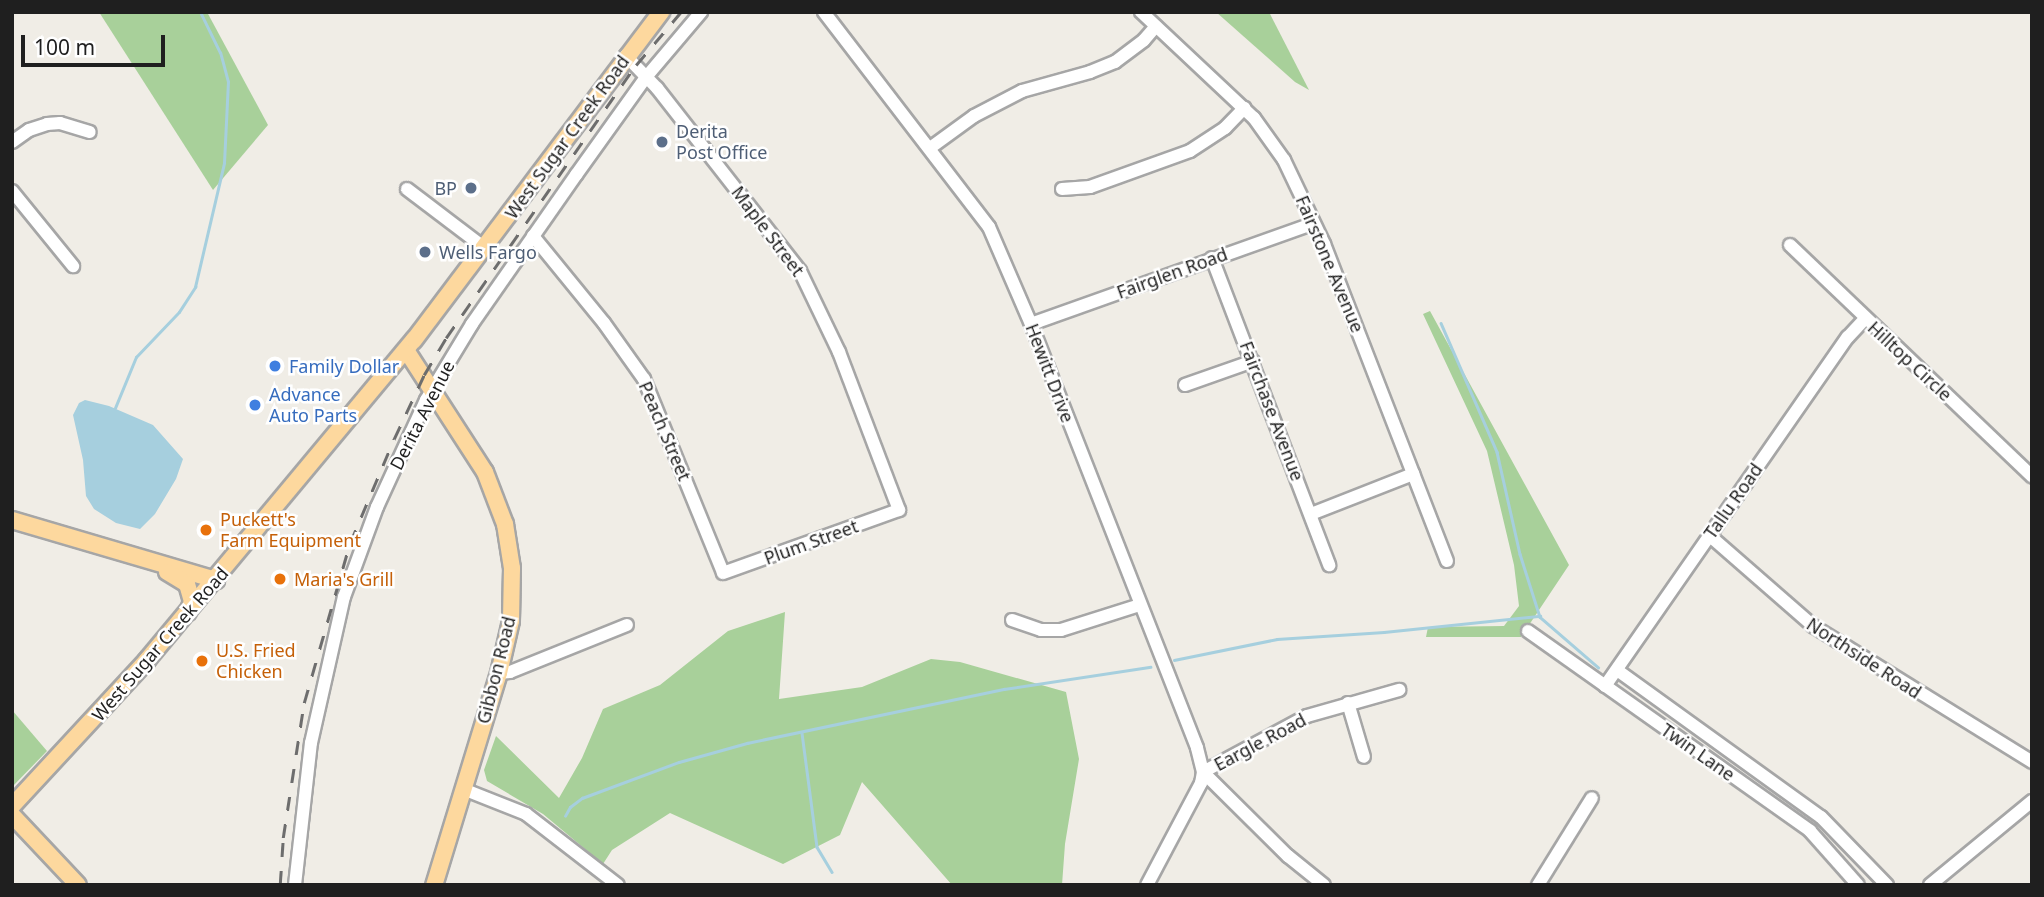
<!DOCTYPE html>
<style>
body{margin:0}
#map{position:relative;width:2044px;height:897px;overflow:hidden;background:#f0ede6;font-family:"Noto Sans",sans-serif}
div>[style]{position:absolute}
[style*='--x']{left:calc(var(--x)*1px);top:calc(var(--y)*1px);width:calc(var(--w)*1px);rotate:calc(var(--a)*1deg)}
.forest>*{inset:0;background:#a8d09a}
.water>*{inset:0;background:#a6cfde}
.stream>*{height:2.5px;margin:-1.25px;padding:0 1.25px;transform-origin:1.25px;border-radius:1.25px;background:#a6cfde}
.roads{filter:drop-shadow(2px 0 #a6a6a6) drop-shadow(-2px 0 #a6a6a6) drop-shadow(0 2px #a6a6a6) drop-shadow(0 -2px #a6a6a6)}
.minor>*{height:12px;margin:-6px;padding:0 6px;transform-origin:6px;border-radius:6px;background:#fff}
.major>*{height:16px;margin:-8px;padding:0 8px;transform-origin:8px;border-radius:8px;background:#fdd89e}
.rail>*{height:2.5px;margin-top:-1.25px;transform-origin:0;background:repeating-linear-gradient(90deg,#6d6d6d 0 14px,transparent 0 28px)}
.dots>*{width:19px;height:19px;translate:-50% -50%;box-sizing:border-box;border:4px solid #fff;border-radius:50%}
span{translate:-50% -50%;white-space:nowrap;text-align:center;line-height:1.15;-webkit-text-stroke:5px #fff;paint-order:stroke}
.service-label{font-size:18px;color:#4e5e75}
.left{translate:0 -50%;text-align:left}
.right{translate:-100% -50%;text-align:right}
.street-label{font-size:18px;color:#1f1f1f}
.shop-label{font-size:18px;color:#366cbe}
.food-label{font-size:18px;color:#c56008}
.frame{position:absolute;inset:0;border:14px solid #1f1f1f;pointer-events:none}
.scale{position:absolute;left:21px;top:35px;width:144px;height:32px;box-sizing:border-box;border:4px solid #1f1f1f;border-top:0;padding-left:9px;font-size:21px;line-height:24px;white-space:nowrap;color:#1f1f1f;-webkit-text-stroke:5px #fff;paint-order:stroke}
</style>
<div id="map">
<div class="forest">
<i style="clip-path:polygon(99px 12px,207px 12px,268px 125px,213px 190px)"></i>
<i style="clip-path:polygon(1216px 12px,1269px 12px,1309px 90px,1295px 82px)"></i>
<i style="clip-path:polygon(1430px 311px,1569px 565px,1521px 637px,1426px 637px,1428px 627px,1504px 626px,1519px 606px,1514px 565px,1487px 451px,1423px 314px)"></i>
<i style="clip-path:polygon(785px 612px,779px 699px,862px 687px,931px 659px,960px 662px,1066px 692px,1079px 759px,1065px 844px,1062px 885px,952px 885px,862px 782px,840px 835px,783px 864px,670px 813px,612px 850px,603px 864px,543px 814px,487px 781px,484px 770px,496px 736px,559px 798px,582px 758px,603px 709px,660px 685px,728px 631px)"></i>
<i style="clip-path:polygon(12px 710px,47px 751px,12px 787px)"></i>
</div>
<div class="water">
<i style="clip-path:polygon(85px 400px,109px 406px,153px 425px,183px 459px,176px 479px,155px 514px,140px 529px,116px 523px,94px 509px,86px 496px,83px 460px,73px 415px,79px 403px)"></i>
</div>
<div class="stream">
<i style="--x:1441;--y:323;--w:141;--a:66.5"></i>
<i style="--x:1497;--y:452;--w:105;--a:77.3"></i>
<i style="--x:1520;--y:554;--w:66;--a:72.4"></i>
<i style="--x:1540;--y:617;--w:77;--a:40.8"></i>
<i style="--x:115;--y:408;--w:55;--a:-67.6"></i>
<i style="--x:136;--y:357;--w:62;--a:-46.3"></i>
<i style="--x:179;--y:312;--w:30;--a:-57"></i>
<i style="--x:195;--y:287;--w:127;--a:-76.8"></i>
<i style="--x:224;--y:163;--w:81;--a:-87.2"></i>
<i style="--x:228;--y:82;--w:30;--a:-105"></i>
<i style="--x:220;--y:53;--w:46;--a:-116"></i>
<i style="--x:1174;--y:660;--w:105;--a:-11.5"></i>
<i style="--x:1277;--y:639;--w:107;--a:-3.7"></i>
<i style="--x:1384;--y:632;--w:157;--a:-5.9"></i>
<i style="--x:802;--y:733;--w:115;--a:82.5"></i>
<i style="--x:817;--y:847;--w:29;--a:59"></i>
<i style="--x:565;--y:816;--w:10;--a:-61"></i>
<i style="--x:570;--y:807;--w:15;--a:-37"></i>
<i style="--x:582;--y:798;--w:103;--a:-20.4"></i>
<i style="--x:679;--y:762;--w:71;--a:-15.6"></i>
<i style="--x:747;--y:743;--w:263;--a:-11.9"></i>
<i style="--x:1004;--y:689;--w:148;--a:-8.6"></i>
</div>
<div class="roads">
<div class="minor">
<i style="--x:824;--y:12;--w:271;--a:52.5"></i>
<i style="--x:989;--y:227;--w:106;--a:66.6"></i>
<i style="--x:1031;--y:324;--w:455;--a:68.6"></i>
<i style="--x:1197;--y:748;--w:25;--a:76"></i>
<i style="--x:1203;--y:772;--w:11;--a:100"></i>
<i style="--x:1201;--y:783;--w:115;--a:117.9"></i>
<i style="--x:1141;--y:12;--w:155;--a:43.2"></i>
<i style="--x:1254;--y:118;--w:52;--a:54.5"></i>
<i style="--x:1284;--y:160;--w:93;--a:64.5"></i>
<i style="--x:1324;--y:244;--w:340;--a:68.8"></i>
<i style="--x:12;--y:142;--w:21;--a:-35"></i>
<i style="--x:29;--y:130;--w:19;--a:-18"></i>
<i style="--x:47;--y:124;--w:13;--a:-4"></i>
<i style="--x:60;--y:123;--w:31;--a:17"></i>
<i style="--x:930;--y:148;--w:54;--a:-36"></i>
<i style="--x:974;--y:116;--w:54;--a:-27.5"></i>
<i style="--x:1022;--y:91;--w:71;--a:-15.6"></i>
<i style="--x:1090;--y:72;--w:27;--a:-22"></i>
<i style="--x:1115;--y:62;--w:36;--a:-37"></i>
<i style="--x:1144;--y:40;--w:18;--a:-49"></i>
<i style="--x:407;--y:189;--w:99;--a:37.2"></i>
<i style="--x:1062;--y:189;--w:28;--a:-4"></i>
<i style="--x:1090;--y:187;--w:106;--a:-19.8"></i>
<i style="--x:1190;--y:151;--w:42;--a:-33.3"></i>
<i style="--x:1225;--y:128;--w:28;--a:-46"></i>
<i style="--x:12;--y:191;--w:97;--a:50.9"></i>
<i style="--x:533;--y:236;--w:112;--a:50.8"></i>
<i style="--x:604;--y:323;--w:69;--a:54.5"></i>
<i style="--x:644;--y:379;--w:209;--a:67.8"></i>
<i style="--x:723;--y:573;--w:187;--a:-19.7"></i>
<i style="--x:899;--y:510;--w:169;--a:-110.8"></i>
<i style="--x:839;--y:352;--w:90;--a:-115.7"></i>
<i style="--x:800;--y:271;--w:232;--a:-128"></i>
<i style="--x:657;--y:88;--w:45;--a:-134.1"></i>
<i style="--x:1790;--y:245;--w:335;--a:43.7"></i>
<i style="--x:1212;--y:258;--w:329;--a:69.1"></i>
<i style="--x:1031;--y:324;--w:300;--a:-19.6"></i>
<i style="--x:1185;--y:385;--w:72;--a:-19.4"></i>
<i style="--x:1311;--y:514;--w:110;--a:-21.4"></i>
<i style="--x:1710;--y:536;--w:137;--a:41.1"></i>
<i style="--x:1813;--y:626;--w:258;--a:31.8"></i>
<i style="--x:1012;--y:620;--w:31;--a:19"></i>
<i style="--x:1041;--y:630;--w:20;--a:0"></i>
<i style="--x:1061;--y:630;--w:83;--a:-17.6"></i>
<i style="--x:1528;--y:631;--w:346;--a:35.3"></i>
<i style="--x:1810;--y:831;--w:72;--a:48.4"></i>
<i style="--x:1617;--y:670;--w:251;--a:35.8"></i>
<i style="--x:1821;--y:817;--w:95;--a:45.9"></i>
<i style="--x:499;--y:673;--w:11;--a:-5"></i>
<i style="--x:510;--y:672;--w:126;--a:-21.9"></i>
<i style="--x:1605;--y:686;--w:425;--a:-55.2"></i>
<i style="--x:1848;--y:337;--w:25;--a:-47"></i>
<i style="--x:1348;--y:703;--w:56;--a:73.5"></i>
<i style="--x:1203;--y:772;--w:118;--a:-28.3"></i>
<i style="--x:1307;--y:716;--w:96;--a:-15.8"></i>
<i style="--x:1203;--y:772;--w:120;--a:44.7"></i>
<i style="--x:1288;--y:856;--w:46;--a:38.9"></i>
<i style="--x:463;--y:789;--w:68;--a:21.6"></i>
<i style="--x:526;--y:814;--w:116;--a:37.7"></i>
<i style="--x:295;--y:885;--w:143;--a:-83.6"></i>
<i style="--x:311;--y:743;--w:150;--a:-77.3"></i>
<i style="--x:344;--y:597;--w:96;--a:-69.9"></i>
<i style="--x:377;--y:507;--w:118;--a:-65.4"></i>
<i style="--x:426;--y:400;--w:89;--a:-58.8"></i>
<i style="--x:472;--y:324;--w:182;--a:-55.1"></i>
<i style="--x:576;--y:175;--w:122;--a:-54.4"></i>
<i style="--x:647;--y:76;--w:84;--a:-49.8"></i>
<i style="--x:1538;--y:885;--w:102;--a:-58.2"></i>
<i style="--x:1930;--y:885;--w:132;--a:-39.5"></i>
</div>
<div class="major">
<i style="--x:406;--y:350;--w:145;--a:57.1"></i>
<i style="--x:485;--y:472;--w:56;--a:69"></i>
<i style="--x:505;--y:524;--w:45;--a:81"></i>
<i style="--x:512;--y:568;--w:53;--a:91.1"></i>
<i style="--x:511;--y:621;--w:53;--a:103"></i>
<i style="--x:499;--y:673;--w:222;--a:107"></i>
<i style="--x:12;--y:520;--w:213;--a:16.4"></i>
<i style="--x:167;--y:572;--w:23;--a:31"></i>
<i style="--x:187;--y:584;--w:19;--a:74"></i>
<i style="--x:192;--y:602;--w:11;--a:112"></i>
<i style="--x:12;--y:806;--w:199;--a:-47.2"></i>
<i style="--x:147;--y:660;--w:417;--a:-50.2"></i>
<i style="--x:414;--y:340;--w:411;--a:-53"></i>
<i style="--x:12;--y:815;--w:96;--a:46.7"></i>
</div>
</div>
<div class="rail">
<i style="--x:280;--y:885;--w:47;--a:-86.3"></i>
<i style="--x:283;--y:838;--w:137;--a:-81.2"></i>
<i style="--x:304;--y:703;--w:166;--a:-74"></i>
<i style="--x:350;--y:543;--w:113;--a:-67.1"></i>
<i style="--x:394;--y:439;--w:71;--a:-64.9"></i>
<i style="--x:424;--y:375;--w:43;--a:-59.3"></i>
<i style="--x:446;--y:338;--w:333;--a:-55.2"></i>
<i style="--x:636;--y:65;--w:70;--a:-49.7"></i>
</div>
<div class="dots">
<i style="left:662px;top:142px;background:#5c6f8a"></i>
<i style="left:471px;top:188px;background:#5c6f8a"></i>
<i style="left:425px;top:252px;background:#5c6f8a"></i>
<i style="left:275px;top:366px;background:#3f7fe0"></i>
<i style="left:255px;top:405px;background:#3f7fe0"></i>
<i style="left:206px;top:530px;background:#e8710a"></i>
<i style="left:280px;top:579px;background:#e8710a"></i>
<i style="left:202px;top:661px;background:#e8710a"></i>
</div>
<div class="service-label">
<span class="left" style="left:676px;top:142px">Derita<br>Post Office</span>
<span class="right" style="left:457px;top:188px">BP</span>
<span class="left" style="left:439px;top:252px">Wells Fargo</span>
</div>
<div class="street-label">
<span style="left:567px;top:137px;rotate:-54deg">West Sugar Creek Road</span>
<span style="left:768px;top:231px;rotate:53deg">Maple Street</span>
<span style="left:1330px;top:264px;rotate:67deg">Fairstone Avenue</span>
<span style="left:1172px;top:273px;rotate:-20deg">Fairglen Road</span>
<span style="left:1910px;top:361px;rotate:43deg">Hilltop Circle</span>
<span style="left:1050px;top:373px;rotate:69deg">Hewitt Drive</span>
<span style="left:1272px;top:411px;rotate:69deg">Fairchase Avenue</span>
<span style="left:422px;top:415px;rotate:-63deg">Derita Avenue</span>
<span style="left:665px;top:431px;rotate:67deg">Peach Street</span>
<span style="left:1733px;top:501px;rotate:-55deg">Tallu Road</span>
<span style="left:811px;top:542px;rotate:-20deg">Plum Street</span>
<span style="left:160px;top:644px;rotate:-49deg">West Sugar Creek Road</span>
<span style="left:1864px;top:658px;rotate:33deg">Northside Road</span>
<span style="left:496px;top:670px;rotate:-76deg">Gibbon Road</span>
<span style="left:1260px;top:742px;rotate:-28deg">Eargle Road</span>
<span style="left:1698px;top:752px;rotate:35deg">Twin Lane</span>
</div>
<div class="shop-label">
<span class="left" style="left:289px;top:366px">Family Dollar</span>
<span class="left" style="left:269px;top:405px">Advance<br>Auto Parts</span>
</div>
<div class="food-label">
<span class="left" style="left:220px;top:530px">Puckett's<br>Farm Equipment</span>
<span class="left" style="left:294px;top:579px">Maria's Grill</span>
<span class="left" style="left:216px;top:661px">U.S. Fried<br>Chicken</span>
</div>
<div class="frame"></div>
<div class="scale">100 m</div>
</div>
